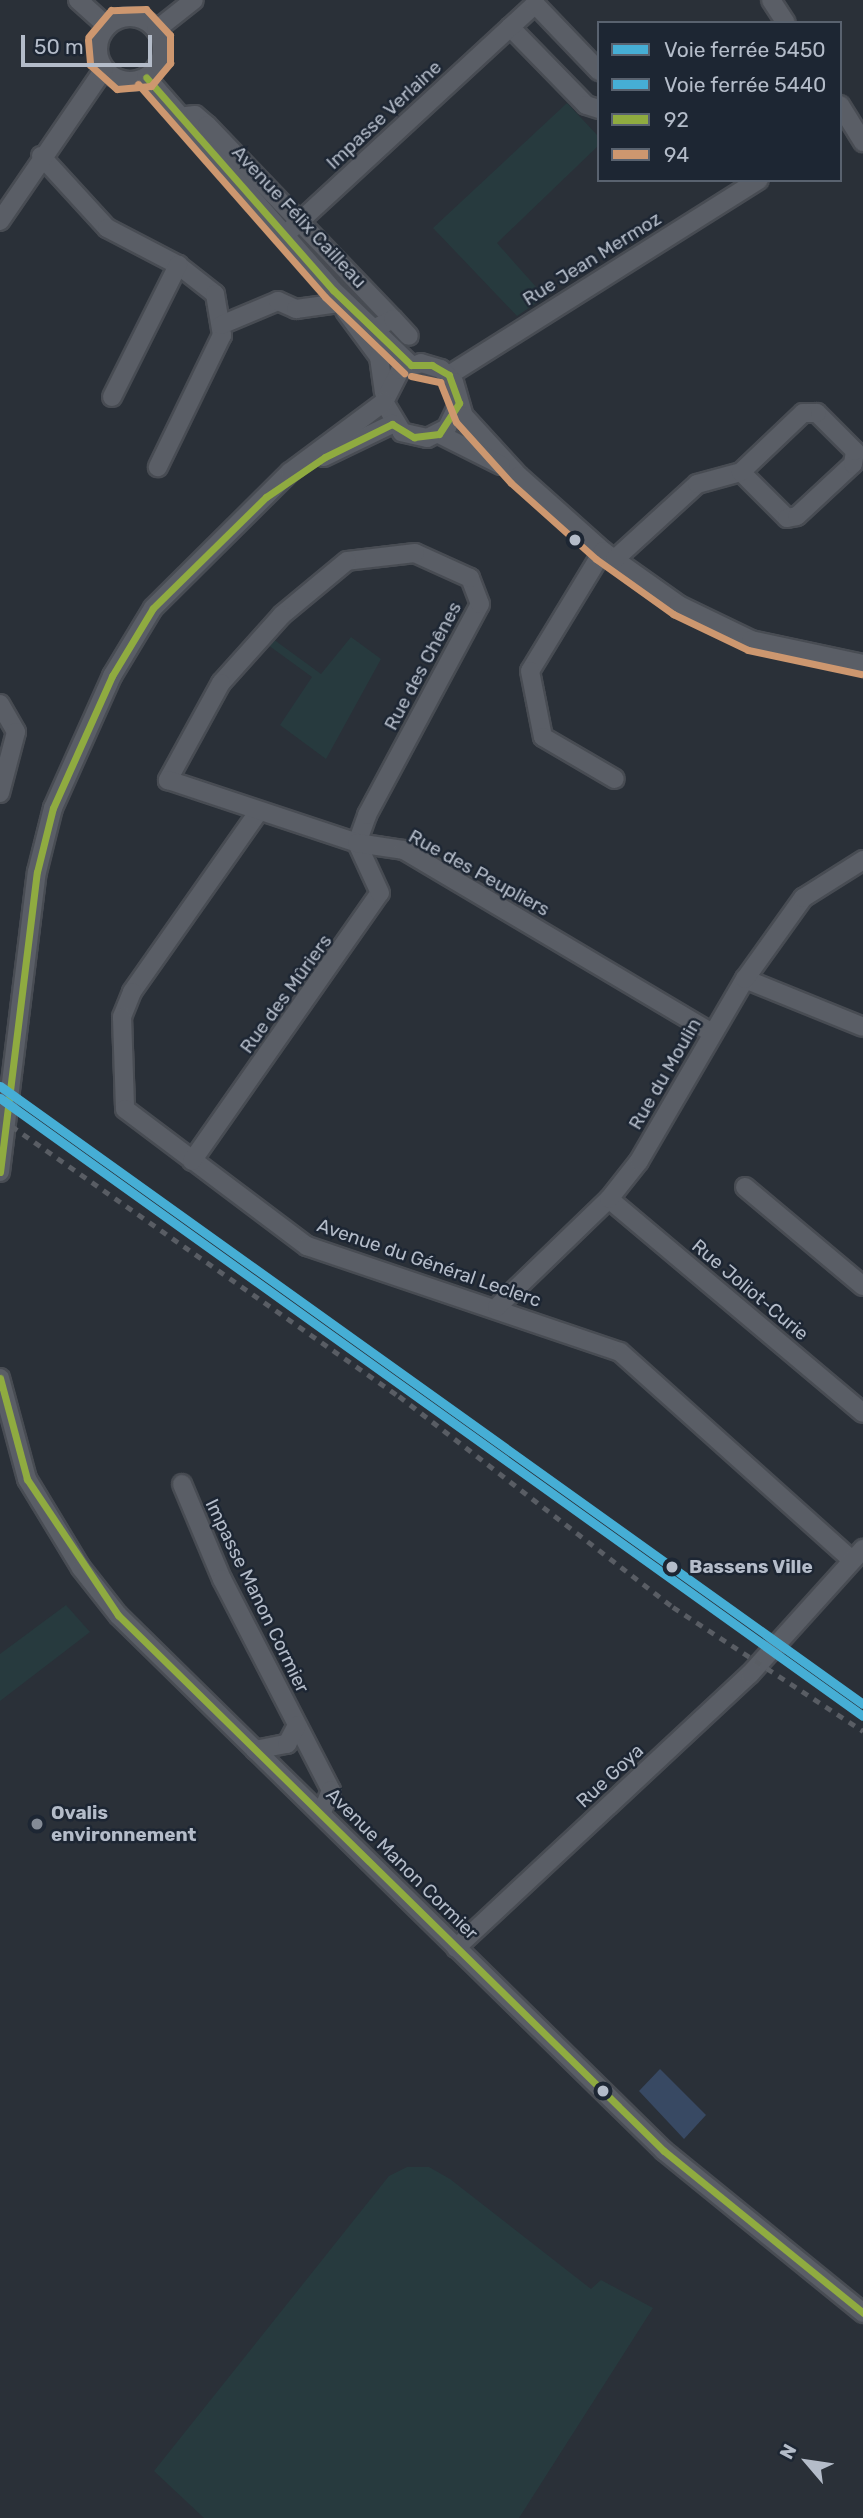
<!DOCTYPE html>
<meta charset="utf-8">
<style>
body{margin:0}
#map{position:relative;width:863px;height:2518px;overflow:hidden;background:#2a3038;font-family:Rubik,sans-serif}
div>[style]{position:absolute}
[style*='--x']{left:calc(var(--x)*1px);top:calc(var(--y)*1px);width:calc(var(--w)*1px);rotate:calc(var(--a)*1deg)}
.green>*{inset:0;background:#273a3e}
.water>*{inset:0;background:#384963}
.roads{filter:drop-shadow(2px 0 #484c53) drop-shadow(-2px 0 #484c53) drop-shadow(0 2px #484c53) drop-shadow(0 -2px #484c53)}
.minor>*{height:18px;margin:-9px;padding:0 9px;transform-origin:9px;border-radius:9px;background:#5a5e66}
.minor>.ring{margin:-9px;padding:0;box-sizing:content-box;background:none;border:18px solid #5a5e66;border-radius:50%}
.rail>*{height:5px;margin-top:-2.5px;transform-origin:0;background:repeating-linear-gradient(90deg,#595d64 0 7px,transparent 0 14px)}
.bus-1>*{height:7px;margin:-3.5px;padding:0 3.5px;transform-origin:3.5px;border-radius:3.5px;background:#8fab40}
.bus-2>*{height:7px;margin:-3.5px;padding:0 3.5px;transform-origin:3.5px;border-radius:3.5px;background:#cd976f}
.rail-1>*{height:9px;margin:-4.5px;padding:0 4.5px;transform-origin:4.5px;border-radius:4.5px;background:#46aed5}
.rail-2>*{height:9px;margin:-4.5px;padding:0 4.5px;transform-origin:4.5px;border-radius:4.5px;background:#46aed5}
.dots>*{width:19px;height:19px;translate:-50% -50%;box-sizing:border-box;border:4px solid #1d2633;border-radius:50%}
span{translate:-50% -50%;white-space:nowrap;text-align:center;line-height:1.15;-webkit-text-stroke:5px #1d2633;paint-order:stroke}
.street-label{font-size:19px;color:#b4bcc9}
.stop-label{font-size:19px;color:#b4bcc9;font-weight:700}
.left{translate:0 -50%;text-align:left}
.poi-label{font-size:19px;color:#b4bcc9;font-weight:700}
.legend{position:absolute;left:597px;top:21px;width:245px;height:161px;box-sizing:border-box;background:#1d2633;border:2px solid #59626f;margin:0;padding:9px 12px;list-style:none;font-size:21px;color:#b4bcc9}
.legend li{display:flex;align-items:center;gap:14px;height:35px}
.legend b{width:35px;border:2px solid #59626f}
.north{position:absolute;left:772px;top:2427px;width:70px;height:70px;-webkit-text-stroke:5px #1d2633;paint-order:stroke;rotate:299deg;font-size:19px;font-weight:700;line-height:28px;text-align:center;color:#b4bcc9}
.north::after{content:'';display:block;margin:auto;width:24px;height:32px;background:#b4bcc9;clip-path:polygon(50% 0,100% 100%,50% 72%,0 100%)}
.scale{position:absolute;left:21px;top:35px;width:131px;height:32px;box-sizing:border-box;border:4px solid #b4bcc9;border-top:0;padding-left:9px;font-size:21px;line-height:24px;white-space:nowrap;color:#b4bcc9;-webkit-text-stroke:5px #1d2633;paint-order:stroke}
</style>
<div id="map">
<div class="green">
<i style="clip-path:polygon(567px 103px,599px 137px,599px 145px,497px 243px,545px 297px,517px 316px,433px 228px)"></i>
<i style="clip-path:polygon(351px 637px,381px 659px,326px 759px,280px 725px,312px 677px,268px 645px,273px 639px,321px 674px)"></i>
<i style="clip-path:polygon(66px 1605px,90px 1632px,0 1701px,0 1654px)"></i>
<i style="clip-path:polygon(407px 2167px,429px 2167px,450px 2179px,591px 2289px,601px 2280px,653px 2308px,519px 2518px,204px 2518px,154px 2471px,389px 2176px)"></i>
</div>
<div class="water">
<i style="clip-path:polygon(660px 2069px,706px 2115px,684px 2139px,639px 2091px)"></i>
</div>
<div class="roads">
<div class="minor">
<i style="--x:78;--y:0;--w:39;--a:42"></i>
<i style="--x:771;--y:0;--w:27;--a:57"></i>
<i class="ring" style="left:98px;top:17px;width:46px;height:46px"></i>
<i style="--x:510;--y:27;--w:109;--a:45.7"></i>
<i style="--x:586;--y:105;--w:14;--a:17"></i>
<i style="--x:156;--y:30;--w:48;--a:-38.3"></i>
<i style="--x:146;--y:77;--w:283;--a:48.7"></i>
<i style="--x:333;--y:290;--w:108;--a:43.9"></i>
<i style="--x:840;--y:105;--w:44;--a:58.1"></i>
<i style="--x:178;--y:117;--w:17;--a:-7"></i>
<i style="--x:195;--y:115;--w:16;--a:40"></i>
<i style="--x:207;--y:125;--w:269;--a:46.2"></i>
<i style="--x:393;--y:319;--w:18;--a:153"></i>
<i style="--x:41;--y:156;--w:98;--a:47.5"></i>
<i style="--x:107;--y:228;--w:80;--a:27.5"></i>
<i style="--x:178;--y:265;--w:47;--a:38.1"></i>
<i style="--x:215;--y:294;--w:42;--a:80.3"></i>
<i style="--x:222;--y:335;--w:147;--a:115.9"></i>
<i style="--x:0;--y:221;--w:184;--a:-55.6"></i>
<i style="--x:286;--y:234;--w:339;--a:-42.7"></i>
<i style="--x:535;--y:4;--w:93;--a:46.3"></i>
<i style="--x:345;--y:311;--w:57;--a:53.5"></i>
<i style="--x:379;--y:357;--w:36;--a:82"></i>
<i style="--x:393;--y:319;--w:23;--a:47"></i>
<i style="--x:221;--y:325;--w:62;--a:-22.8"></i>
<i style="--x:278;--y:301;--w:20;--a:24"></i>
<i style="--x:296;--y:309;--w:43;--a:-7.9"></i>
<i style="--x:449;--y:375;--w:366;--a:-32.2"></i>
<i style="--x:112;--y:397;--w:148;--a:-63.4"></i>
<i style="--x:459;--y:403;--w:28;--a:116"></i>
<i style="--x:447;--y:428;--w:22;--a:153"></i>
<i style="--x:427;--y:438;--w:26;--a:-167"></i>
<i style="--x:402;--y:432;--w:35;--a:-121"></i>
<i style="--x:384;--y:402;--w:36;--a:-63"></i>
<i style="--x:400;--y:370;--w:22;--a:-18"></i>
<i style="--x:421;--y:363;--w:21;--a:17"></i>
<i style="--x:441;--y:369;--w:18;--a:45"></i>
<i style="--x:454;--y:382;--w:35;--a:74"></i>
<i style="--x:464;--y:416;--w:81;--a:47.5"></i>
<i style="--x:519;--y:476;--w:113;--a:41.8"></i>
<i style="--x:603;--y:551;--w:93;--a:35.4"></i>
<i style="--x:679;--y:605;--w:80;--a:25.9"></i>
<i style="--x:751;--y:640;--w:115;--a:12.1"></i>
<i style="--x:439;--y:434;--w:69;--a:26.6"></i>
<i style="--x:324;--y:457;--w:76;--a:-25.9"></i>
<i style="--x:603;--y:551;--w:140;--a:121.3"></i>
<i style="--x:530;--y:671;--w:67;--a:78.9"></i>
<i style="--x:543;--y:737;--w:83;--a:30.3"></i>
<i style="--x:615;--y:559;--w:111;--a:-42.4"></i>
<i style="--x:697;--y:484;--w:46;--a:-15.3"></i>
<i style="--x:741;--y:472;--w:65;--a:45"></i>
<i style="--x:787;--y:518;--w:10;--a:-11"></i>
<i style="--x:797;--y:516;--w:76;--a:-42.9"></i>
<i style="--x:853;--y:464;--w:13;--a:-81"></i>
<i style="--x:855;--y:451;--w:54;--a:-135"></i>
<i style="--x:817;--y:413;--w:14;--a:180"></i>
<i style="--x:803;--y:413;--w:86;--a:136.4"></i>
<i style="--x:0;--y:704;--w:32;--a:60"></i>
<i style="--x:16;--y:732;--w:63;--a:104.7"></i>
<i style="--x:259;--y:811;--w:221;--a:125.1"></i>
<i style="--x:132;--y:992;--w:27;--a:112"></i>
<i style="--x:122;--y:1017;--w:92;--a:88.1"></i>
<i style="--x:125;--y:1109;--w:228;--a:37"></i>
<i style="--x:307;--y:1246;--w:330;--a:18.7"></i>
<i style="--x:620;--y:1352;--w:312;--a:41.9"></i>
<i style="--x:745;--y:979;--w:127;--a:22.1"></i>
<i style="--x:192;--y:1161;--w:327;--a:-55"></i>
<i style="--x:380;--y:893;--w:55;--a:-114.7"></i>
<i style="--x:357;--y:843;--w:30;--a:-70"></i>
<i style="--x:367;--y:815;--w:239;--a:-61.8"></i>
<i style="--x:480;--y:604;--w:28;--a:-111"></i>
<i style="--x:470;--y:578;--w:60;--a:-155.6"></i>
<i style="--x:415;--y:553;--w:68;--a:173.3"></i>
<i style="--x:347;--y:561;--w:85;--a:140.3"></i>
<i style="--x:282;--y:615;--w:91;--a:131.9"></i>
<i style="--x:221;--y:683;--w:111;--a:118.7"></i>
<i style="--x:168;--y:780;--w:199;--a:18.4"></i>
<i style="--x:357;--y:843;--w:48;--a:8.5"></i>
<i style="--x:404;--y:850;--w:358;--a:30.7"></i>
<i style="--x:0;--y:1172;--w:302;--a:-83"></i>
<i style="--x:37;--y:872;--w:66;--a:-76"></i>
<i style="--x:53;--y:808;--w:145;--a:-65.9"></i>
<i style="--x:112;--y:676;--w:79;--a:-58.9"></i>
<i style="--x:153;--y:608;--w:193;--a:-44.8"></i>
<i style="--x:290;--y:472;--w:117;--a:-36.7"></i>
<i style="--x:745;--y:1187;--w:154;--a:40"></i>
<i style="--x:609;--y:1199;--w:332;--a:40.1"></i>
<i style="--x:497;--y:1307;--w:156;--a:-44"></i>
<i style="--x:609;--y:1199;--w:48;--a:-51.7"></i>
<i style="--x:639;--y:1161;--w:211;--a:-59.8"></i>
<i style="--x:745;--y:979;--w:100;--a:-54.4"></i>
<i style="--x:803;--y:898;--w:71;--a:-32.3"></i>
<i style="--x:0;--y:1378;--w:105;--a:75"></i>
<i style="--x:27;--y:1479;--w:104;--a:58.8"></i>
<i style="--x:81;--y:1568;--w:60;--a:51.8"></i>
<i style="--x:118;--y:1615;--w:765;--a:44.47"></i>
<i style="--x:664;--y:2151;--w:257;--a:39.1"></i>
<i style="--x:182;--y:1484;--w:103;--a:67.2"></i>
<i style="--x:222;--y:1579;--w:237;--a:62.7"></i>
<i style="--x:331;--y:1790;--w:24;--a:112"></i>
<i style="--x:255;--y:1750;--w:33;--a:-11"></i>
<i style="--x:287;--y:1744;--w:21;--a:-62"></i>
<i style="--x:456;--y:1948;--w:402;--a:-43"></i>
<i style="--x:750;--y:1674;--w:169;--a:-47.9"></i>
</div>
</div>
<div class="rail">
<i style="--x:0;--y:1118;--w:486;--a:34.9"></i>
<i style="--x:399;--y:1396;--w:346;--a:37.6"></i>
<i style="--x:673;--y:1607;--w:227;--a:33.1"></i>
</div>
<div class="bus-1">
<i style="--x:0;--y:1172;--w:302;--a:-83"></i>
<i style="--x:37;--y:872;--w:66;--a:-76"></i>
<i style="--x:53;--y:808;--w:145;--a:-65.9"></i>
<i style="--x:112;--y:676;--w:79;--a:-58.9"></i>
<i style="--x:153;--y:608;--w:158;--a:-44.5"></i>
<i style="--x:266;--y:497;--w:71;--a:-34.1"></i>
<i style="--x:325;--y:457;--w:75;--a:-26.2"></i>
<i style="--x:392;--y:424;--w:26;--a:31"></i>
<i style="--x:414;--y:437;--w:25;--a:-7"></i>
<i style="--x:439;--y:434;--w:37;--a:-57"></i>
<i style="--x:459;--y:403;--w:30;--a:-110"></i>
<i style="--x:449;--y:375;--w:20;--a:-150"></i>
<i style="--x:432;--y:365;--w:21;--a:180"></i>
<i style="--x:411;--y:365;--w:108;--a:-136.1"></i>
<i style="--x:333;--y:290;--w:283;--a:-131.3"></i>
<i style="--x:0;--y:1378;--w:105;--a:75"></i>
<i style="--x:27;--y:1479;--w:164;--a:56.2"></i>
<i style="--x:118;--y:1615;--w:765;--a:44.47"></i>
<i style="--x:664;--y:2151;--w:257;--a:39.1"></i>
</div>
<div class="bus-2">
<i style="--x:88;--y:40;--w:25;--a:85"></i>
<i style="--x:90;--y:65;--w:36;--a:42"></i>
<i style="--x:117;--y:89;--w:34;--a:-5"></i>
<i style="--x:151;--y:86;--w:30;--a:-50"></i>
<i style="--x:170;--y:63;--w:28;--a:-90"></i>
<i style="--x:170;--y:35;--w:35;--a:-133"></i>
<i style="--x:146;--y:9;--w:35;--a:178"></i>
<i style="--x:111;--y:10;--w:35;--a:130"></i>
<i style="--x:138;--y:84;--w:283;--a:48.7"></i>
<i style="--x:325;--y:297;--w:110;--a:43.9"></i>
<i style="--x:411;--y:376;--w:30;--a:12"></i>
<i style="--x:440;--y:382;--w:43;--a:68.2"></i>
<i style="--x:456;--y:422;--w:82;--a:48"></i>
<i style="--x:511;--y:483;--w:114;--a:41.8"></i>
<i style="--x:596;--y:559;--w:95;--a:35.5"></i>
<i style="--x:673;--y:614;--w:83;--a:25.6"></i>
<i style="--x:748;--y:650;--w:116;--a:12"></i>
</div>
<div class="rail-1">
<i style="--x:0;--y:1086;--w:1061;--a:35.61"></i>
</div>
<div class="rail-2">
<i style="--x:0;--y:1098;--w:1061;--a:35.61"></i>
</div>
<div class="dots">
<i style="left:575px;top:540px;background:#b4bcc9"></i>
<i style="left:672px;top:1567px;background:#b4bcc9"></i>
<i style="left:37px;top:1824px;background:#848b96"></i>
<i style="left:603px;top:2091px;background:#b4bcc9"></i>
</div>
<div class="street-label">
<span style="left:384px;top:115px;rotate:-43deg">Impasse Verlaine</span>
<span style="left:299px;top:217px;rotate:47deg">Avenue Félix Cailleau</span>
<span style="left:592px;top:259px;rotate:-32deg">Rue Jean Mermoz</span>
<span style="left:423px;top:666px;rotate:-62deg">Rue des Chênes</span>
<span style="left:479px;top:873px;rotate:29deg">Rue des Peupliers</span>
<span style="left:286px;top:994px;rotate:-54deg">Rue des Mûriers</span>
<span style="left:665px;top:1074px;rotate:-60deg">Rue du Moulin</span>
<span style="left:429px;top:1263px;rotate:19deg">Avenue du Général Leclerc</span>
<span style="left:750px;top:1290px;rotate:40deg">Rue Joliot-Curie</span>
<span style="left:257px;top:1596px;rotate:64deg">Impasse Manon Cormier</span>
<span style="left:610px;top:1776px;rotate:-43deg">Rue Goya</span>
<span style="left:402px;top:1864px;rotate:45deg">Avenue Manon Cormier</span>
</div>
<div class="stop-label">
<span class="left" style="left:689px;top:1567px">Bassens Ville</span>
</div>
<div class="poi-label">
<span class="left" style="left:51px;top:1824px">Ovalis<br>environnement</span>
</div>
<ul class="legend">
<li><b style="height:9px;background:#46aed5"></b>Voie ferrée 5450</li>
<li><b style="height:9px;background:#46aed5"></b>Voie ferrée 5440</li>
<li><b style="height:9px;background:#8fab40"></b>92</li>
<li><b style="height:9px;background:#cd976f"></b>94</li>
</ul>
<div class="north">N</div>
<div class="scale">50 m</div>
</div>
